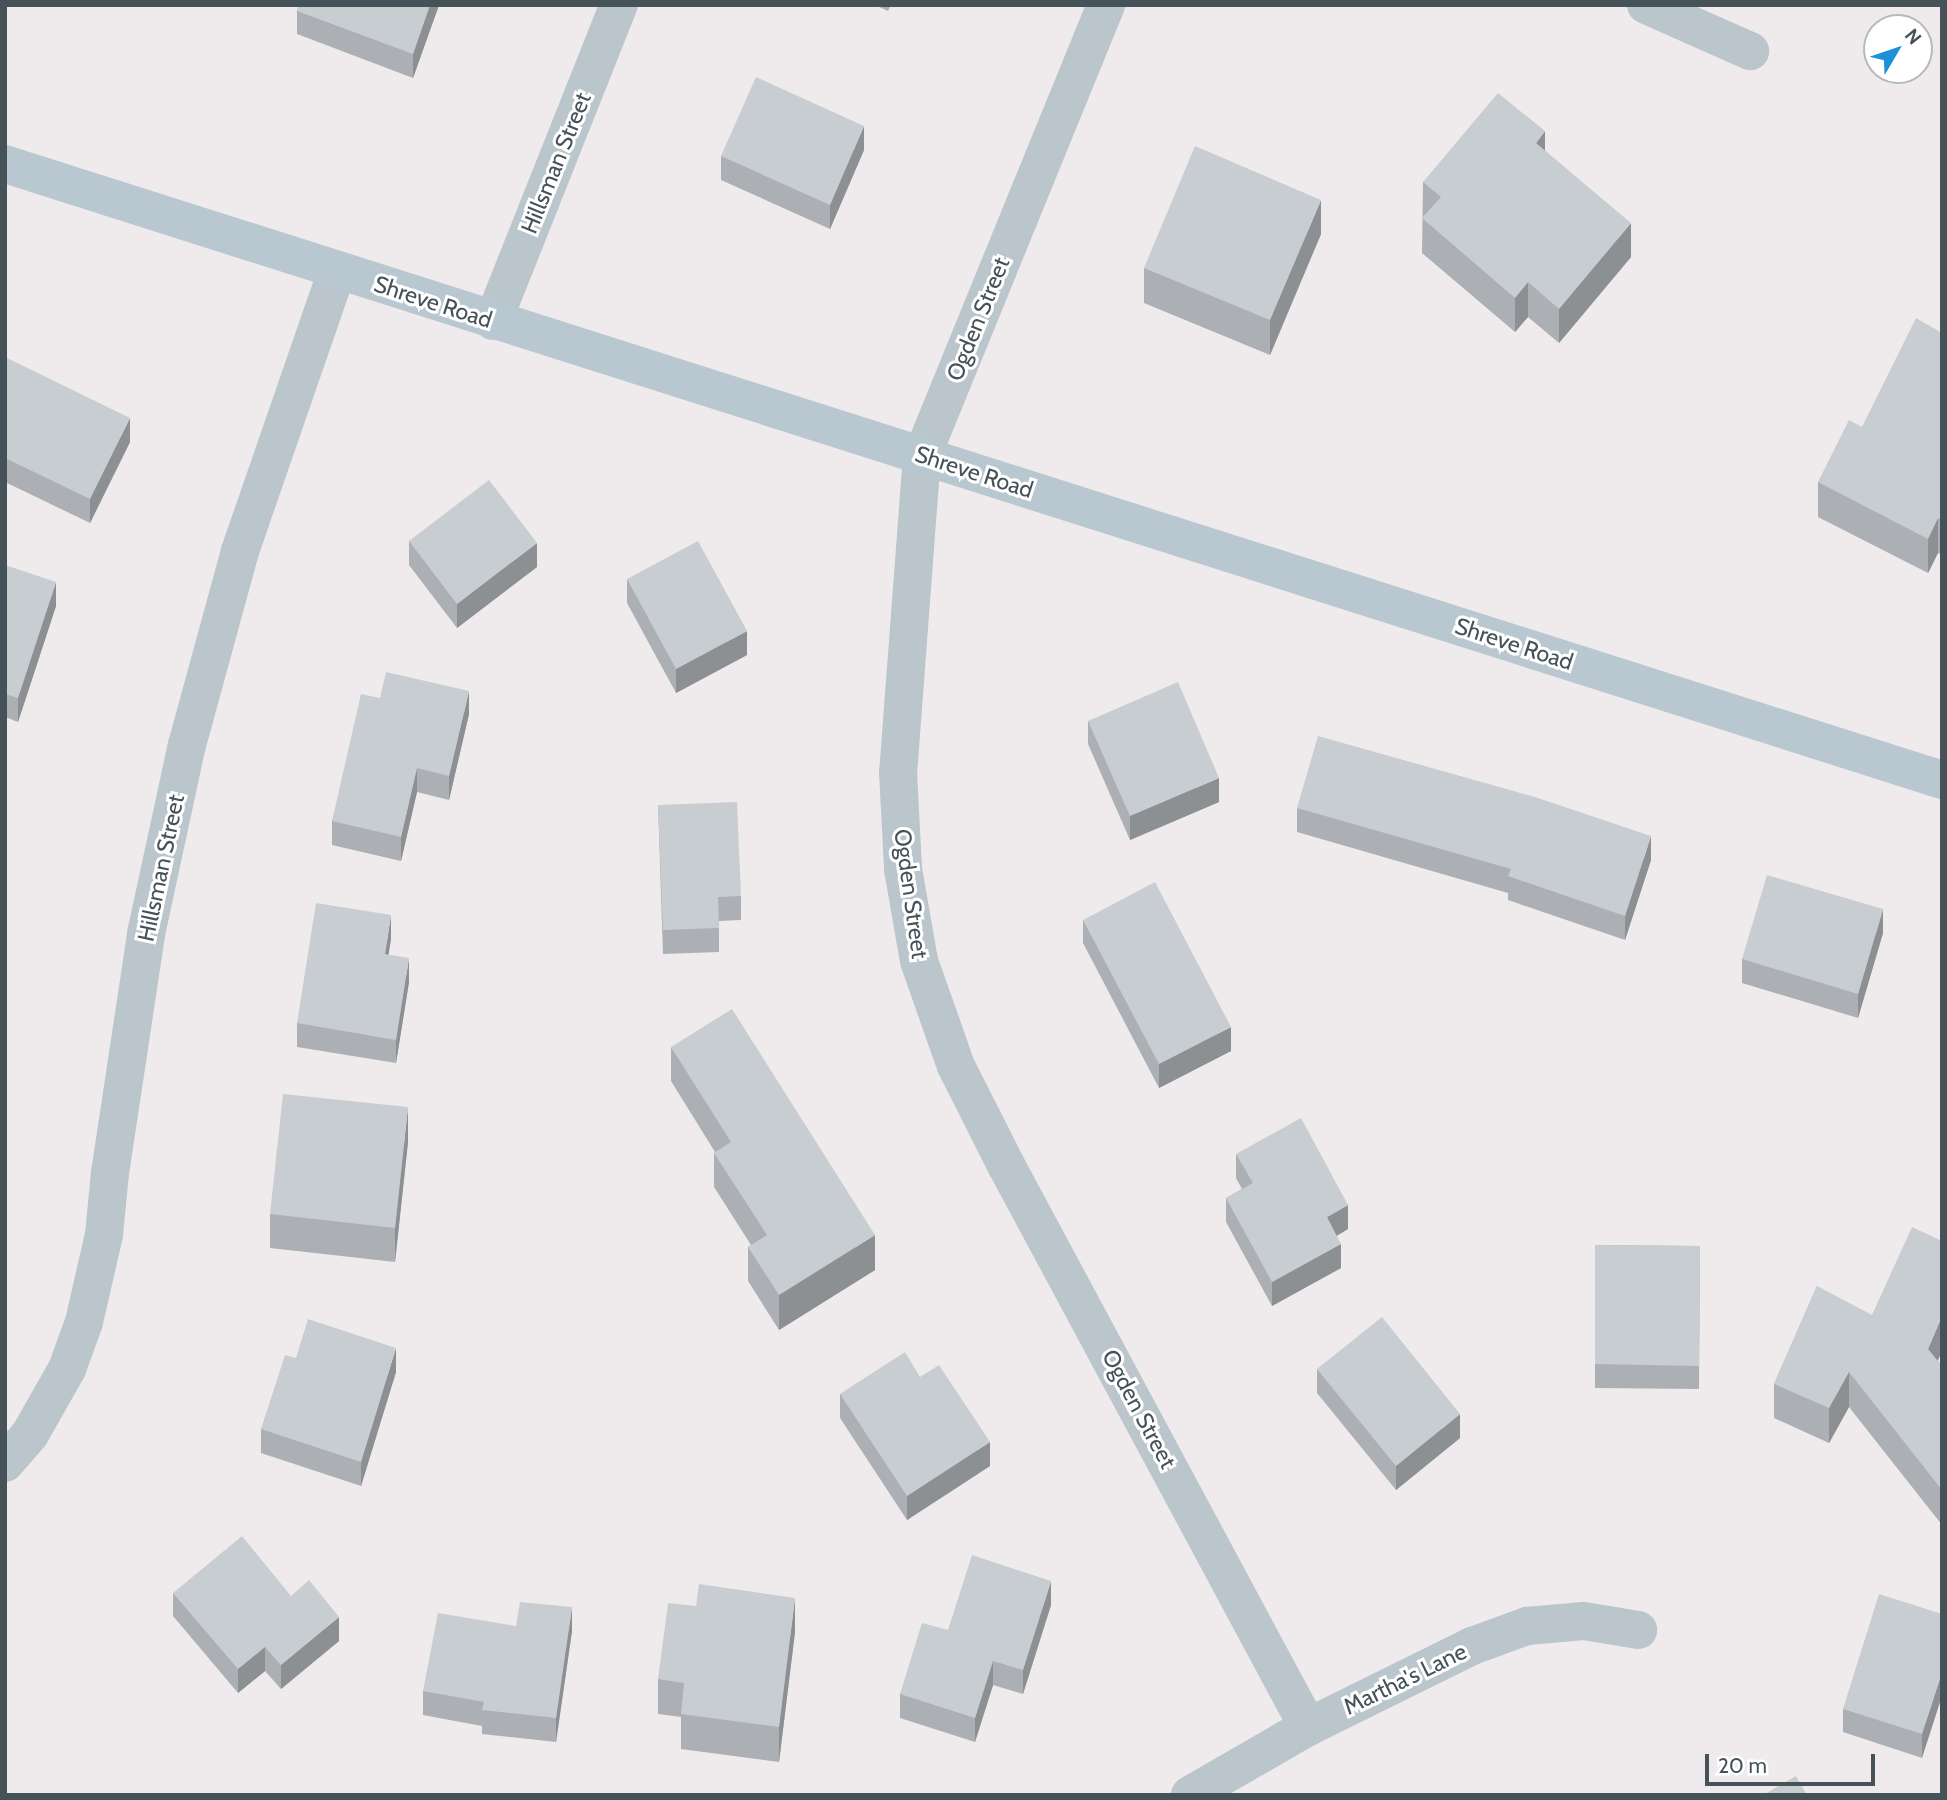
<!DOCTYPE html>
<style>
body{margin:0}
#map{position:relative;width:1947px;height:1800px;overflow:hidden;background:#efebec;font-family:Cabin,sans-serif}
div>[style]{position:absolute}
[style*='--x']{left:calc(var(--x)*1px);top:calc(var(--y)*1px);width:calc(var(--w)*1px);rotate:calc(var(--a)*1deg)}
.street>*{height:38px;margin:-19px;padding:0 19px;transform-origin:19px;border-radius:19px;background:#bac6cb}
.secondary>*{height:38px;margin:-19px;padding:0 19px;transform-origin:19px;border-radius:19px;background:#b9c8d0}
.wall>*{inset:0;background:#acb0b4}
.shaded-wall>*{inset:0;background:#8c9092}
.building>*{inset:0;background:#c8cdd1}
span{translate:-50% -50%;white-space:nowrap;text-align:center;line-height:1.15;-webkit-text-stroke:6px #fff;paint-order:stroke}
.street-label{font-size:23px;color:#455359}
.frame{position:absolute;inset:0;border:7px solid #455359;pointer-events:none}
.north{position:absolute;left:1863px;top:14px;width:70px;height:70px;box-sizing:border-box;background:#fff;border:2px solid #b5babd;border-radius:50%;rotate:51deg;font-size:19px;font-weight:700;line-height:28px;text-align:center;color:#455359}
.north::after{content:'';display:block;margin:auto;width:24px;height:32px;background:#1c90d8;clip-path:polygon(50% 0,100% 100%,50% 72%,0 100%)}
.scale{position:absolute;left:1705px;top:1754px;width:170px;height:32px;box-sizing:border-box;border:4px solid #455359;border-top:0;padding-left:9px;font-size:21px;line-height:24px;white-space:nowrap;color:#455359;-webkit-text-stroke:5px #fff;paint-order:stroke}
</style>
<div id="map">
<div class="street">
<i style="--x:1106;--y:5;--w:486;--a:112.2"></i>
<i style="--x:922;--y:455;--w:318;--a:94.3"></i>
<i style="--x:898;--y:772;--w:97;--a:87"></i>
<i style="--x:903;--y:869;--w:93;--a:80.1"></i>
<i style="--x:919;--y:961;--w:111;--a:70.6"></i>
<i style="--x:956;--y:1066;--w:111;--a:63.2"></i>
<i style="--x:1006;--y:1165;--w:638;--a:61.75"></i>
<i style="--x:1646;--y:5;--w:114;--a:23.9"></i>
<i style="--x:493;--y:321;--w:340;--a:-68.3"></i>
<i style="--x:5;--y:1463;--w:38;--a:-49"></i>
<i style="--x:30;--y:1434;--w:75;--a:-60.4"></i>
<i style="--x:67;--y:1369;--w:50;--a:-70.1"></i>
<i style="--x:84;--y:1322;--w:89;--a:-77.1"></i>
<i style="--x:104;--y:1235;--w:62;--a:-84.5"></i>
<i style="--x:110;--y:1173;--w:242;--a:-81.4"></i>
<i style="--x:146;--y:934;--w:193;--a:-77.8"></i>
<i style="--x:187;--y:745;--w:201;--a:-74.7"></i>
<i style="--x:240;--y:551;--w:296;--a:-70.9"></i>
<i style="--x:1190;--y:1795;--w:136;--a:-30"></i>
<i style="--x:1308;--y:1727;--w:183;--a:-26.3"></i>
<i style="--x:1472;--y:1646;--w:59;--a:-20"></i>
<i style="--x:1527;--y:1626;--w:57;--a:-5"></i>
<i style="--x:1584;--y:1621;--w:55;--a:9.5"></i>
</div>
<div class="secondary">
<i style="--x:5;--y:164;--w:2033;--a:17.64"></i>
</div>
<div class="wall">
<i style="clip-path:polygon(299px 5px,439px 5px,413px 78px,297px 34px,297px 11px)"></i>
<i style="clip-path:polygon(875px 5px,891px 5px,888px 11px)"></i>
<i style="clip-path:polygon(864px 150px,830px 229px,721px 180px,721px 156px)"></i>
<i style="clip-path:polygon(1545px 150px,1631px 257px,1559px 343px,1528px 317px,1515px 332px,1422px 253px,1423px 182px)"></i>
<i style="clip-path:polygon(1321px 234px,1270px 355px,1144px 303px,1144px 268px)"></i>
<i style="clip-path:polygon(1942px 333px,1942px 555px,1938px 553px,1928px 573px,1818px 517px,1818px 482px,1862px 427px)"></i>
<i style="clip-path:polygon(5px 357px,130px 442px,90px 523px,5px 482px)"></i>
<i style="clip-path:polygon(409px 541px,537px 567px,457px 628px,409px 565px)"></i>
<i style="clip-path:polygon(5px 565px,56px 606px,18px 722px,5px 717px)"></i>
<i style="clip-path:polygon(627px 579px,747px 655px,676px 693px,627px 603px)"></i>
<i style="clip-path:polygon(380px 698px,469px 714px,449px 800px,417px 792px,401px 861px,332px 845px,332px 821px)"></i>
<i style="clip-path:polygon(1088px 721px,1219px 802px,1130px 840px,1088px 744px)"></i>
<i style="clip-path:polygon(658px 805px,741px 896px,741px 920px,719px 921px,719px 952px,663px 954px)"></i>
<i style="clip-path:polygon(1297px 808px,1651px 860px,1625px 940px,1508px 900px,1508px 893px,1297px 832px)"></i>
<i style="clip-path:polygon(1083px 920px,1231px 1051px,1159px 1088px,1083px 943px)"></i>
<i style="clip-path:polygon(1883px 933px,1858px 1018px,1742px 983px,1742px 959px)"></i>
<i style="clip-path:polygon(391px 939px,388px 954px,409px 982px,396px 1063px,297px 1047px,297px 1023px)"></i>
<i style="clip-path:polygon(671px 1047px,875px 1270px,779px 1330px,748px 1281px,748px 1247px,751px 1245px,714px 1187px,714px 1153px,715px 1152px,671px 1081px)"></i>
<i style="clip-path:polygon(408px 1142px,395px 1262px,270px 1248px,270px 1214px)"></i>
<i style="clip-path:polygon(1236px 1154px,1348px 1229px,1337px 1236px,1341px 1268px,1272px 1306px,1226px 1222px,1226px 1198px,1242px 1189px,1236px 1178px)"></i>
<i style="clip-path:polygon(1595px 1245px,1700px 1246px,1699px 1389px,1595px 1388px)"></i>
<i style="clip-path:polygon(1817px 1286px,1938px 1361px,1942px 1366px,1942px 1525px,1849px 1407px,1829px 1443px,1774px 1418px,1774px 1384px)"></i>
<i style="clip-path:polygon(1317px 1369px,1460px 1438px,1396px 1490px,1317px 1393px)"></i>
<i style="clip-path:polygon(396px 1372px,361px 1486px,261px 1453px,261px 1429px)"></i>
<i style="clip-path:polygon(920px 1377px,990px 1466px,907px 1520px,840px 1418px,840px 1394px)"></i>
<i style="clip-path:polygon(173px 1593px,291px 1596px,339px 1641px,281px 1689px,265px 1671px,238px 1693px,173px 1616px)"></i>
<i style="clip-path:polygon(1051px 1605px,1023px 1694px,993px 1685px,975px 1742px,900px 1718px,900px 1694px,948px 1630px)"></i>
<i style="clip-path:polygon(1942px 1614px,1922px 1758px,1843px 1732px,1843px 1709px)"></i>
<i style="clip-path:polygon(516px 1626px,572px 1631px,556px 1742px,482px 1734px,482px 1726px,423px 1715px,423px 1691px)"></i>
<i style="clip-path:polygon(795px 1632px,779px 1762px,681px 1749px,681px 1717px,658px 1714px,658px 1679px)"></i>
</div>
<div class="shaded-wall">
<i style="clip-path:polygon(430px 5px,439px 5px,413px 78px,413px 54px)"></i>
<i style="clip-path:polygon(864px 126px,864px 150px,830px 229px,830px 205px)"></i>
<i style="clip-path:polygon(1545px 131px,1545px 166px,1536px 143px)"></i>
<i style="clip-path:polygon(1321px 200px,1321px 234px,1270px 355px,1270px 320px)"></i>
<i style="clip-path:polygon(1631px 223px,1631px 257px,1559px 343px,1559px 309px)"></i>
<i style="clip-path:polygon(1528px 282px,1528px 317px,1515px 332px,1515px 298px)"></i>
<i style="clip-path:polygon(130px 418px,130px 442px,90px 523px,90px 499px)"></i>
<i style="clip-path:polygon(1938px 518px,1938px 553px,1928px 573px,1928px 539px)"></i>
<i style="clip-path:polygon(537px 543px,537px 567px,457px 628px,457px 604px)"></i>
<i style="clip-path:polygon(56px 582px,56px 606px,18px 722px,18px 698px)"></i>
<i style="clip-path:polygon(747px 631px,747px 655px,676px 693px,676px 669px)"></i>
<i style="clip-path:polygon(469px 691px,469px 714px,449px 800px,449px 776px)"></i>
<i style="clip-path:polygon(417px 768px,417px 792px,401px 861px,401px 837px)"></i>
<i style="clip-path:polygon(1219px 778px,1219px 802px,1130px 840px,1130px 816px)"></i>
<i style="clip-path:polygon(1651px 836px,1651px 860px,1625px 940px,1625px 916px)"></i>
<i style="clip-path:polygon(1883px 909px,1883px 933px,1858px 1018px,1858px 994px)"></i>
<i style="clip-path:polygon(391px 915px,391px 939px,385px 978px,385px 954px)"></i>
<i style="clip-path:polygon(409px 958px,409px 982px,396px 1063px,396px 1040px)"></i>
<i style="clip-path:polygon(1231px 1027px,1231px 1051px,1159px 1088px,1159px 1064px)"></i>
<i style="clip-path:polygon(408px 1107px,408px 1142px,395px 1262px,395px 1228px)"></i>
<i style="clip-path:polygon(1348px 1205px,1348px 1229px,1327px 1241px,1327px 1217px)"></i>
<i style="clip-path:polygon(875px 1235px,875px 1270px,779px 1330px,779px 1295px)"></i>
<i style="clip-path:polygon(1341px 1244px,1341px 1268px,1272px 1306px,1272px 1282px)"></i>
<i style="clip-path:polygon(1942px 1316px,1942px 1351px,1928px 1384px,1928px 1349px)"></i>
<i style="clip-path:polygon(396px 1348px,396px 1372px,361px 1486px,361px 1462px)"></i>
<i style="clip-path:polygon(1849px 1372px,1849px 1407px,1829px 1443px,1829px 1408px)"></i>
<i style="clip-path:polygon(1460px 1414px,1460px 1438px,1396px 1490px,1396px 1466px)"></i>
<i style="clip-path:polygon(990px 1442px,990px 1466px,907px 1520px,907px 1496px)"></i>
<i style="clip-path:polygon(1051px 1581px,1051px 1605px,1023px 1694px,1023px 1670px)"></i>
<i style="clip-path:polygon(795px 1598px,795px 1632px,779px 1762px,779px 1727px)"></i>
<i style="clip-path:polygon(572px 1607px,572px 1631px,556px 1742px,556px 1718px)"></i>
<i style="clip-path:polygon(339px 1617px,339px 1641px,281px 1689px,281px 1665px)"></i>
<i style="clip-path:polygon(265px 1647px,265px 1671px,238px 1693px,238px 1669px)"></i>
<i style="clip-path:polygon(993px 1661px,993px 1685px,975px 1742px,975px 1718px)"></i>
<i style="clip-path:polygon(1942px 1672px,1942px 1696px,1922px 1758px,1922px 1734px)"></i>
</div>
<div class="building">
<i style="clip-path:polygon(299px 5px,430px 5px,413px 54px,297px 11px)"></i>
<i style="clip-path:polygon(756px 77px,864px 126px,830px 205px,721px 156px)"></i>
<i style="clip-path:polygon(1498px 93px,1545px 131px,1536px 143px,1631px 223px,1559px 309px,1528px 282px,1515px 298px,1422px 218px,1441px 197px,1423px 182px)"></i>
<i style="clip-path:polygon(1195px 146px,1321px 200px,1270px 320px,1144px 268px)"></i>
<i style="clip-path:polygon(1916px 318px,1942px 333px,1942px 520px,1938px 518px,1928px 539px,1818px 482px,1849px 420px,1862px 427px)"></i>
<i style="clip-path:polygon(5px 357px,130px 418px,90px 499px,5px 458px)"></i>
<i style="clip-path:polygon(489px 480px,537px 543px,457px 604px,409px 541px)"></i>
<i style="clip-path:polygon(698px 541px,747px 631px,676px 669px,627px 579px)"></i>
<i style="clip-path:polygon(5px 565px,56px 582px,18px 698px,5px 694px)"></i>
<i style="clip-path:polygon(386px 672px,469px 691px,449px 776px,417px 768px,401px 837px,332px 821px,361px 694px,380px 698px)"></i>
<i style="clip-path:polygon(1178px 682px,1219px 778px,1130px 816px,1088px 721px)"></i>
<i style="clip-path:polygon(1318px 736px,1535px 797px,1651px 836px,1625px 916px,1508px 876px,1511px 869px,1297px 808px)"></i>
<i style="clip-path:polygon(737px 802px,741px 896px,718px 897px,719px 928px,663px 930px,658px 805px)"></i>
<i style="clip-path:polygon(1767px 875px,1883px 909px,1858px 994px,1742px 959px)"></i>
<i style="clip-path:polygon(1155px 882px,1231px 1027px,1159px 1064px,1083px 920px)"></i>
<i style="clip-path:polygon(316px 903px,391px 915px,385px 954px,409px 958px,396px 1040px,297px 1023px)"></i>
<i style="clip-path:polygon(732px 1009px,875px 1235px,779px 1295px,748px 1247px,767px 1235px,714px 1153px,731px 1142px,671px 1047px)"></i>
<i style="clip-path:polygon(283px 1094px,408px 1107px,395px 1228px,270px 1214px)"></i>
<i style="clip-path:polygon(1301px 1118px,1348px 1205px,1327px 1217px,1341px 1244px,1272px 1282px,1226px 1198px,1253px 1183px,1236px 1154px)"></i>
<i style="clip-path:polygon(1912px 1227px,1942px 1241px,1942px 1316px,1928px 1349px,1942px 1366px,1942px 1490px,1849px 1372px,1829px 1408px,1774px 1384px,1817px 1286px,1872px 1315px)"></i>
<i style="clip-path:polygon(1595px 1245px,1700px 1246px,1699px 1366px,1595px 1364px)"></i>
<i style="clip-path:polygon(1382px 1317px,1460px 1414px,1396px 1466px,1317px 1369px)"></i>
<i style="clip-path:polygon(308px 1319px,396px 1348px,361px 1462px,261px 1429px,285px 1355px,296px 1358px)"></i>
<i style="clip-path:polygon(905px 1352px,920px 1377px,939px 1365px,990px 1442px,907px 1496px,840px 1394px)"></i>
<i style="clip-path:polygon(242px 1536px,291px 1596px,309px 1580px,339px 1617px,281px 1665px,265px 1647px,238px 1669px,173px 1593px)"></i>
<i style="clip-path:polygon(972px 1555px,1051px 1581px,1023px 1670px,993px 1661px,975px 1718px,900px 1694px,922px 1623px,948px 1630px)"></i>
<i style="clip-path:polygon(699px 1584px,795px 1598px,779px 1727px,681px 1714px,684px 1683px,658px 1679px,668px 1603px,696px 1606px)"></i>
<i style="clip-path:polygon(1879px 1594px,1942px 1614px,1942px 1672px,1922px 1734px,1843px 1709px)"></i>
<i style="clip-path:polygon(520px 1602px,572px 1607px,556px 1718px,482px 1710px,484px 1702px,423px 1691px,438px 1613px,516px 1626px)"></i>
<i style="clip-path:polygon(1796px 1776px,1807px 1795px,1763px 1795px)"></i>
</div>
<div class="street-label">
<span style="left:556px;top:163px;rotate:-68deg">Hillsman Street</span>
<span style="left:433px;top:302px;rotate:18deg">Shreve Road</span>
<span style="left:978px;top:319px;rotate:-68deg">Ogden Street</span>
<span style="left:974px;top:472px;rotate:18deg">Shreve Road</span>
<span style="left:1514px;top:644px;rotate:18deg">Shreve Road</span>
<span style="left:161px;top:868px;rotate:-78deg">Hillsman Street</span>
<span style="left:911px;top:894px;rotate:82deg">Ogden Street</span>
<span style="left:1139px;top:1409px;rotate:62deg">Ogden Street</span>
<span style="left:1405px;top:1679px;rotate:-26deg">Martha's Lane</span>
</div>
<div class="frame"></div>
<div class="north">N</div>
<div class="scale">20 m</div>
</div>
